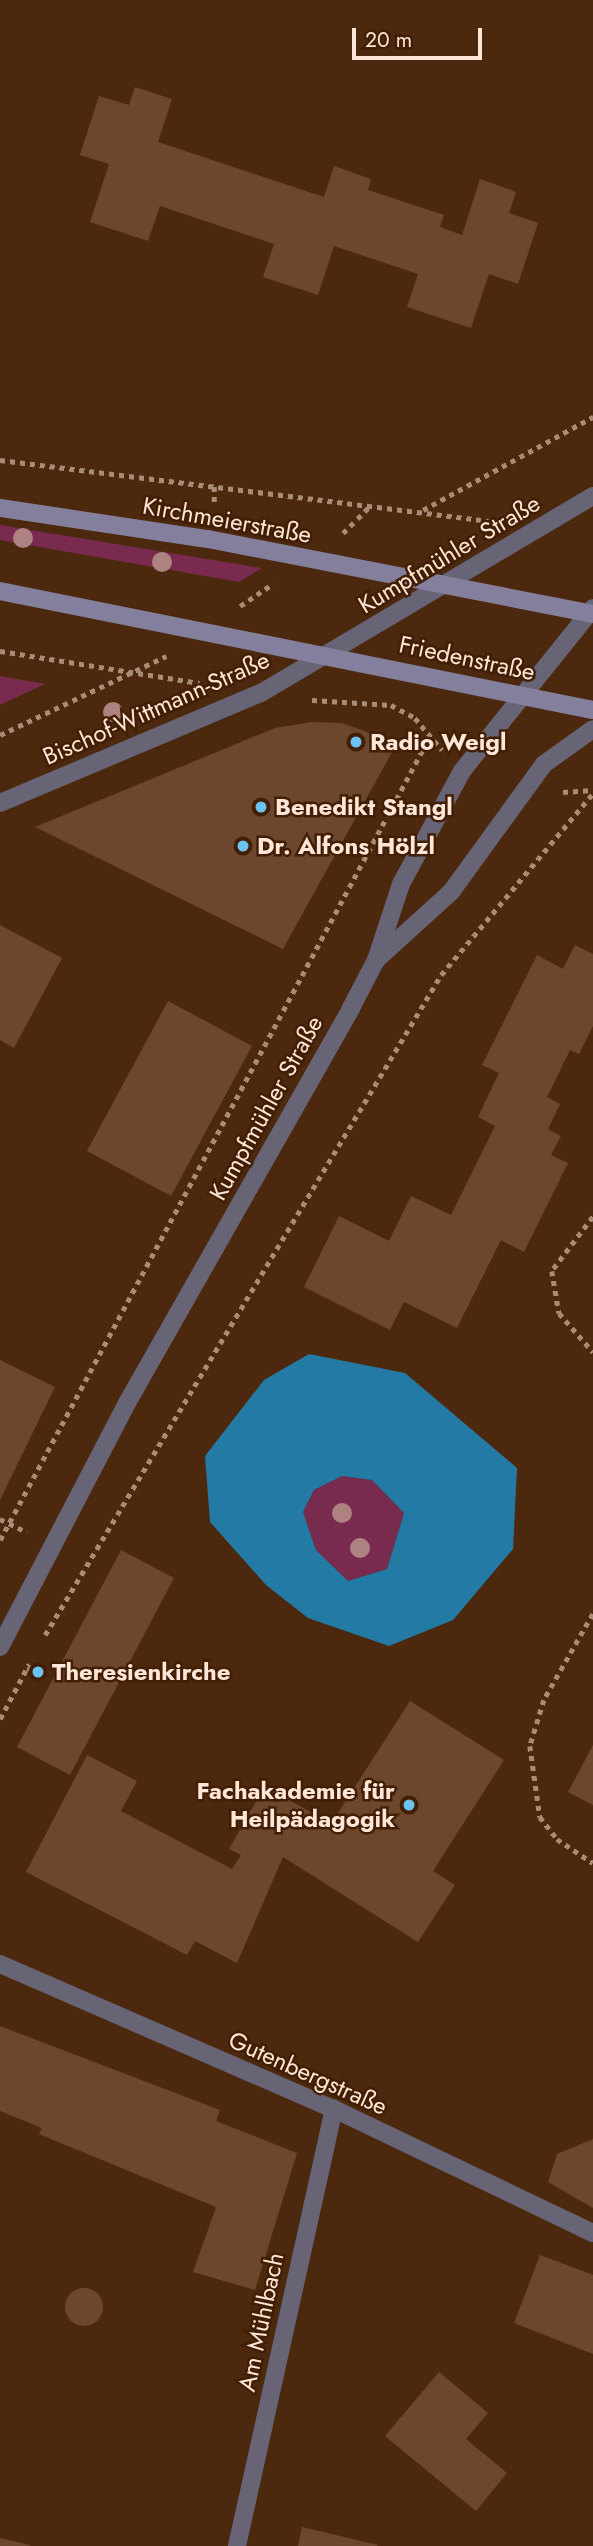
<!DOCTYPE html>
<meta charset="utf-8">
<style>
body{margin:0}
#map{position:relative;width:593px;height:2546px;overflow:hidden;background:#4c290e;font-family:Jost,sans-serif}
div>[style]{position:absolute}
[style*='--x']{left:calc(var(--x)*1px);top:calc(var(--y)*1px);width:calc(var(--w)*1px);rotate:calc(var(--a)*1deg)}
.green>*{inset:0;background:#792a4f}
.water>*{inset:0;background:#237aa4}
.building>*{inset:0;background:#6d472d}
.round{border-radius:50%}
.path>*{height:4.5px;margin-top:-2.25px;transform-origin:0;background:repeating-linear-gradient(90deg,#a98c77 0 5px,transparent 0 10px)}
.minor>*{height:18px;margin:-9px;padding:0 9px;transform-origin:9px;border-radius:9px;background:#676476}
.tertiary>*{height:18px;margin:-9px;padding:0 9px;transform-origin:9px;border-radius:9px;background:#676476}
.secondary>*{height:18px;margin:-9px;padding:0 9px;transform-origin:9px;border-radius:9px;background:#847f9c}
.trees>*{width:20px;height:20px;margin:-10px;border-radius:50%;background:#ae8280}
.dots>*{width:19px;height:19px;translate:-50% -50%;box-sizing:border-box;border:4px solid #411e04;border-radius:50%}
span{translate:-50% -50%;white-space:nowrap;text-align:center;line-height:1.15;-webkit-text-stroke:5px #411e04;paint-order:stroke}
.street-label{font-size:24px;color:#fee6d8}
.poi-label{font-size:24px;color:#fee6d8;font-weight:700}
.left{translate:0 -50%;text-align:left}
.right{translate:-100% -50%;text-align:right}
.scale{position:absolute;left:352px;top:28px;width:130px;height:32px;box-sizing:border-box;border:4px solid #fee6d8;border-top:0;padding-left:9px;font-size:21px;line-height:24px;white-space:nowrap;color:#fee6d8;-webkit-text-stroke:5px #411e04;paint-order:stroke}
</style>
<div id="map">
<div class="green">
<i style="clip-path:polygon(0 525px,262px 568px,239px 582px,0 540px)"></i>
<i style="clip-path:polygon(0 676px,45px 684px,0 705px)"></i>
<i style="clip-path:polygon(342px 1476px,372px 1480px,404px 1513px,387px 1569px,348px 1581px,316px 1550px,303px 1512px,314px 1490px)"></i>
</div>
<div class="water">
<i style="clip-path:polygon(evenodd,309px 1354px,405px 1373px,517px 1468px,513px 1549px,453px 1620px,389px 1646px,308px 1618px,266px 1585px,210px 1522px,205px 1456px,264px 1380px,309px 1354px,342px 1476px,372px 1480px,404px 1513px,387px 1569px,348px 1581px,316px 1550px,303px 1512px,314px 1490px,342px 1476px)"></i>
</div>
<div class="building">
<i style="clip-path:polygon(135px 87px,172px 99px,158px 142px,324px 197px,334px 166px,371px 179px,368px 190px,444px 215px,440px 227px,462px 235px,480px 179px,516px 192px,509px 213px,538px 223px,518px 284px,489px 274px,471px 328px,407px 307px,418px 274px,334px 246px,318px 295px,263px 277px,274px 244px,160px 206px,148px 241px,90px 222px,109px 164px,80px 155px,99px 96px,129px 105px)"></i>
<i style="clip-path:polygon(312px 722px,342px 723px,397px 743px,283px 949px,35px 827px,275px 728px)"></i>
<i style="clip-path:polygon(0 925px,62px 958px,14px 1048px,0 1040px)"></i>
<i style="clip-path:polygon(575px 945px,593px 954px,593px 1026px,579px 1054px,570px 1050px,547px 1097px,560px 1104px,548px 1129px,561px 1136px,551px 1155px,568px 1163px,524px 1252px,501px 1240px,457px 1328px,404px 1302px,390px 1330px,304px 1287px,339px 1216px,389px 1241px,411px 1196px,451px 1215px,495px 1126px,478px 1117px,499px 1073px,482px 1065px,537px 955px,563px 969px)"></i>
<i style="clip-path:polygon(168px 1001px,252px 1046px,171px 1196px,87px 1151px)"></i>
<i style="clip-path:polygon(0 1360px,55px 1387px,0 1500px)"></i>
<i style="clip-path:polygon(121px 1550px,174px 1578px,70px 1775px,17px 1747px)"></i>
<i style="clip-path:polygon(410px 1701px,504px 1760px,433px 1871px,455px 1885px,418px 1942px,283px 1857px,237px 1963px,195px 1941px,187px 1955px,26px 1872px,87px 1755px,137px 1781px,121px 1811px,232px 1869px,241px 1855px,229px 1849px,265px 1786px,331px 1824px)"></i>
<i style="clip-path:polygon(593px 1745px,593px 1805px,568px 1792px)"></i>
<i style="clip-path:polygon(0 2026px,220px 2110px,216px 2121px,297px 2153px,255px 2290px,193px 2272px,216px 2207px,39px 2134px,42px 2128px,0 2111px)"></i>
<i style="clip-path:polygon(593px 2139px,593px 2208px,548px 2182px,557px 2154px)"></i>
<i style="clip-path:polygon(540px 2255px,593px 2275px,593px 2354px,514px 2323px)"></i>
<i class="round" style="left:65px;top:2288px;width:38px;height:38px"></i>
<i style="clip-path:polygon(439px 2372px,488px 2413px,466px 2439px,507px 2473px,476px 2511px,385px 2436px)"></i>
<i style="clip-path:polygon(302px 2527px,378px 2545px,377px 2546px,298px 2546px)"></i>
<i style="clip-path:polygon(0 2538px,30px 2545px,30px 2546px,0 2546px)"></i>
</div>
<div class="path">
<i style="--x:0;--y:460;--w:493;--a:7.1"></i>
<i style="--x:214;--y:502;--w:16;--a:-90"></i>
<i style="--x:423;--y:510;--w:194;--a:-28.7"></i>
<i style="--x:343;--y:533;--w:40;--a:-45"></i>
<i style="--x:240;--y:606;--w:40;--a:-34"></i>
<i style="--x:0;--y:651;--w:202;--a:9.1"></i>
<i style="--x:312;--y:700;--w:79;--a:3.6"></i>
<i style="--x:391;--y:705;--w:27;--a:28"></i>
<i style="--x:415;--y:718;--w:42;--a:49.8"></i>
<i style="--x:0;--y:735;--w:184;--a:-25.4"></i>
<i style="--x:563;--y:792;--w:30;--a:-4"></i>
<i style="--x:593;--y:1217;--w:68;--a:127.2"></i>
<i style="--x:552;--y:1271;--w:43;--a:80.5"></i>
<i style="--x:559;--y:1313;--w:52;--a:48.9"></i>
<i style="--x:0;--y:1519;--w:30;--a:26"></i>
<i style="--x:0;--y:1540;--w:910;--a:-61.86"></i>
<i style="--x:593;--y:1614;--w:99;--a:119.7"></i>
<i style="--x:544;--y:1700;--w:48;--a:106.9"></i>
<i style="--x:530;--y:1746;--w:72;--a:82"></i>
<i style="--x:540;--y:1817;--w:28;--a:52"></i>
<i style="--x:557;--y:1839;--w:43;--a:33.7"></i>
<i style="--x:45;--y:1635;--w:770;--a:-59.04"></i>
<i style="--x:441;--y:975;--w:237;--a:-50.1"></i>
<i style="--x:27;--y:1668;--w:12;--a:20"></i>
<i style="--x:0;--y:1719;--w:62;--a:-62.2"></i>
</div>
<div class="minor">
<i style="--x:0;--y:1964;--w:364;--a:23.5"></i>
<i style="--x:334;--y:2109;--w:287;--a:25.6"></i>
<i style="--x:237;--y:2546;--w:448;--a:-77.5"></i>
</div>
<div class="tertiary">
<i style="--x:0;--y:803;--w:283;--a:-22.9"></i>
<i style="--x:261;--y:693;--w:386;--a:-30.7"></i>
<i style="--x:376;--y:960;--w:101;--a:-42.2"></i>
<i style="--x:451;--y:892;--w:158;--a:-54"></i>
<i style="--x:544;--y:764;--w:60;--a:-35.5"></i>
<i style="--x:0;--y:1647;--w:275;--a:-62.5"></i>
<i style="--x:127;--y:1403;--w:454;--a:-60.4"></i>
<i style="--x:351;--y:1008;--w:54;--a:-62.5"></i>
<i style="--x:376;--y:960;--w:80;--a:-71.8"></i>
<i style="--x:401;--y:884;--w:128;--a:-61.6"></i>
<i style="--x:462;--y:771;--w:209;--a:-51.2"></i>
</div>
<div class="secondary">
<i style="--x:0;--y:508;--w:210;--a:8.5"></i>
<i style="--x:208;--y:539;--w:392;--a:11"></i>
<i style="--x:0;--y:591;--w:605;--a:11.35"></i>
</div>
<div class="trees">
<i style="left:23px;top:538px"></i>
<i style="left:162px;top:562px"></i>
<i style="left:113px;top:712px"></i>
<i style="left:342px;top:1513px"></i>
<i style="left:360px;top:1548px"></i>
</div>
<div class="dots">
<i style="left:356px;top:742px;background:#6bc3f2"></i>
<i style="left:261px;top:807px;background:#6bc3f2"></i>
<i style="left:243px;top:846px;background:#6bc3f2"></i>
<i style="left:38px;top:1672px;background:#6bc3f2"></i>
<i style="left:409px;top:1805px;background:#6bc3f2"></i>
</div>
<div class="street-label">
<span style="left:227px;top:520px;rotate:10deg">Kirchmeierstraße</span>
<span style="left:449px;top:554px;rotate:-31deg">Kumpfmühler Straße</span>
<span style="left:467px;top:658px;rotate:12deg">Friedenstraße</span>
<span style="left:156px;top:708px;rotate:-24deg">Bischof-Wittmann-Straße</span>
<span style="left:266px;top:1108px;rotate:-61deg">Kumpfmühler Straße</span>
<span style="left:308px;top:2073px;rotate:24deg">Gutenbergstraße</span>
<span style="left:261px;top:2322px;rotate:-78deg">Am Mühlbach</span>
</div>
<div class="poi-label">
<span class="left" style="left:370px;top:742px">Radio Weigl</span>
<span class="left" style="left:275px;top:807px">Benedikt Stangl</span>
<span class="left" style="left:257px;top:846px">Dr. Alfons Hölzl</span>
<span class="left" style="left:52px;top:1672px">Theresienkirche</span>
<span class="right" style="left:395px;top:1805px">Fachakademie für<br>Heilpädagogik</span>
</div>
<div class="scale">20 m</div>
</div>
